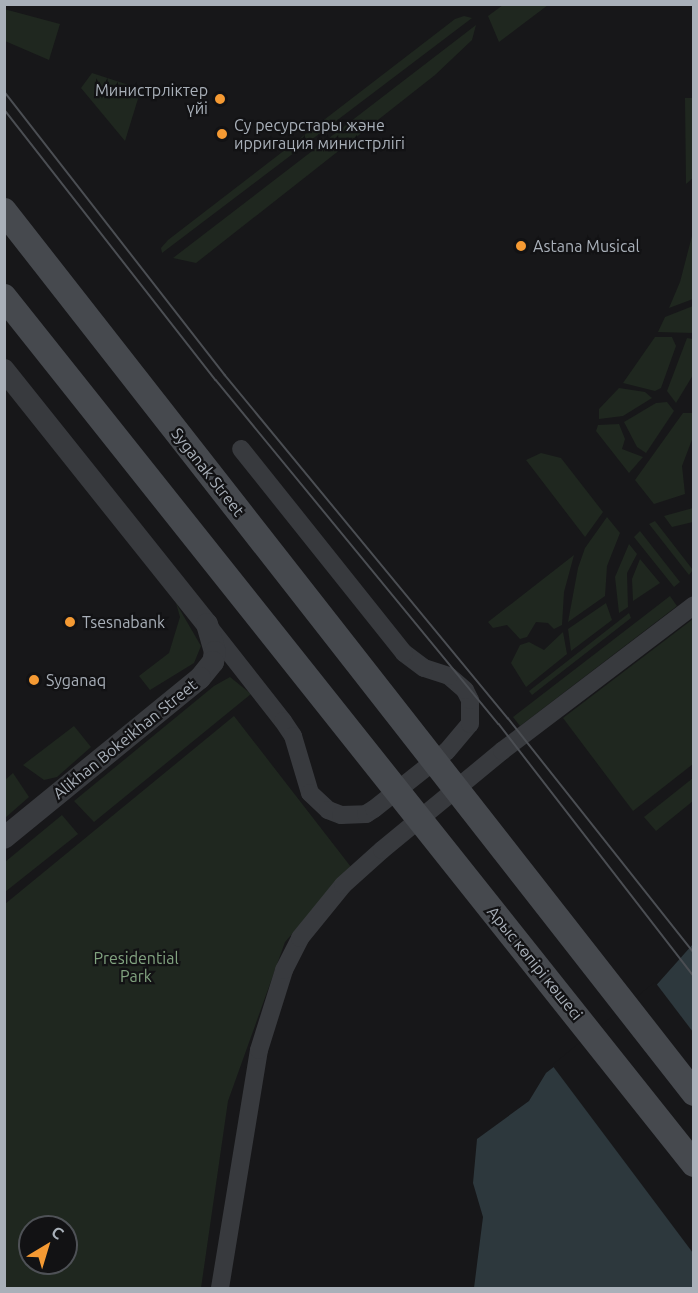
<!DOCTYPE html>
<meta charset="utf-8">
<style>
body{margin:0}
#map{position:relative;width:698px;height:1293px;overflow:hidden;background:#171719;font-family:Ubuntu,sans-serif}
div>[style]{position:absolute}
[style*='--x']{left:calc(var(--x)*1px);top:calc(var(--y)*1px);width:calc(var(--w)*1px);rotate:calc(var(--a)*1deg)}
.green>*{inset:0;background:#1f271f}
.water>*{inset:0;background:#2d383d}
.pier>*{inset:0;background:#171719}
.minor>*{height:18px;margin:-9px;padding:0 9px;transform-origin:9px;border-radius:9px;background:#383a3e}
.tertiary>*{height:22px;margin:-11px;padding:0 11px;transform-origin:11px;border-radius:11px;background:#383a3e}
.secondary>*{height:26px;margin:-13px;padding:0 13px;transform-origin:13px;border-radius:13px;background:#46494e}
.tram>*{height:1.5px;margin:-0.75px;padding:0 0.75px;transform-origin:0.75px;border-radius:0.75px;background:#4b4e53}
.dots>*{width:16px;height:16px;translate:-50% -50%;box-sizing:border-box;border:3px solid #121214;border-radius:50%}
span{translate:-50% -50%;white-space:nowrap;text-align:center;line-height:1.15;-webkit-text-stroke:4.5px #121214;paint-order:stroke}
.poi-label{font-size:16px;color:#a9b0b9}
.right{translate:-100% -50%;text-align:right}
.left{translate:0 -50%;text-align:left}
.street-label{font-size:16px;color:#a9b0b9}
.park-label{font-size:16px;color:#82a480}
.frame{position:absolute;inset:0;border:6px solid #a9b0b9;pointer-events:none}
.north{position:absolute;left:18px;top:1215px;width:60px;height:60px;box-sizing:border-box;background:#121214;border:2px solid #4e5156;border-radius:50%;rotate:38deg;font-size:16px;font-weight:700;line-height:24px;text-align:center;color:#a9b0b9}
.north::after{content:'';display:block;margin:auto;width:21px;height:27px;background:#f59a33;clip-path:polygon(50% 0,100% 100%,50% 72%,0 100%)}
</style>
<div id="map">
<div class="green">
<i style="clip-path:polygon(503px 5px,503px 4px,548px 5px,499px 42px,488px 16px)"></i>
<i style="clip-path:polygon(4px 9px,60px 24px,49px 60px,5px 41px)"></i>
<i style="clip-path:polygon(464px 16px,472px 18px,162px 253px,161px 248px,168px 240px,455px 19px)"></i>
<i style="clip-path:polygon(476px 25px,472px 40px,435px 75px,196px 263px,173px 258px)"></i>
<i style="clip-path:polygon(92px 73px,141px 89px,125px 141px,81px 88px)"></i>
<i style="clip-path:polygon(685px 98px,692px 98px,694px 105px,693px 178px,686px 184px)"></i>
<i style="clip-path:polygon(693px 232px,693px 299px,669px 308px,680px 282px)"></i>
<i style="clip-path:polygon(693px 306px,693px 333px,658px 332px,665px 317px)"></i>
<i style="clip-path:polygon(655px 337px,672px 337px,676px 346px,661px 388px,655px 391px,623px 383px)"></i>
<i style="clip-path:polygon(687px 338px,693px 339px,693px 375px,676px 403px,667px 391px)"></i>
<i style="clip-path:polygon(619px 388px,645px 392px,652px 398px,623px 416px,599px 419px,599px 409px)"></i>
<i style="clip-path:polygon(667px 402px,674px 411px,646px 453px,637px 447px,624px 422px,656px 403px)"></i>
<i style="clip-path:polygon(683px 413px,694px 413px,693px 437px,682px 466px,685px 494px,654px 504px,635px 480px)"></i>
<i style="clip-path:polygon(619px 424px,625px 439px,622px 449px,643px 457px,629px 473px,596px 431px,598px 425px)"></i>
<i style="clip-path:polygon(541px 453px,561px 458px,603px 512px,585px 537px,526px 460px)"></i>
<i style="clip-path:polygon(693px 508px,693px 522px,672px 527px,664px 516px)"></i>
<i style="clip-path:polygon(607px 517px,620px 533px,607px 566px,605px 596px,568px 622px,578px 568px,585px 548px)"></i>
<i style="clip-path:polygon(655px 521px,693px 570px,689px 575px,649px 524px)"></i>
<i style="clip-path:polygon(640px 531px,680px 582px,674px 587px,634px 537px)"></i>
<i style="clip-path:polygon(629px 544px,637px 554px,627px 573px,628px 607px,619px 613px,615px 577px)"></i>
<i style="clip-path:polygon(574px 555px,564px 592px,562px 625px,554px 629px,548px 623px,536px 622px,527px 637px,520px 639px,507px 625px,493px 628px,488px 622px)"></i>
<i style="clip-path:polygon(640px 559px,660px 583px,633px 601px,632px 579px)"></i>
<i style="clip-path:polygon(670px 596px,677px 606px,520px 726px,513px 717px)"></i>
<i style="clip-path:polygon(176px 603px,201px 646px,194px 663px,150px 690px,139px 676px,169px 653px,180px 617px)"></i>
<i style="clip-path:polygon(606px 603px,612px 620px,571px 651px,568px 629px)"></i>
<i style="clip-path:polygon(629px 613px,631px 618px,532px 695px,529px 691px)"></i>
<i style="clip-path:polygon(693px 619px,693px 764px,633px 811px,563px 718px)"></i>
<i style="clip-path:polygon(563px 632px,567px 654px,526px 687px,511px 663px,520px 645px,529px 642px,544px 650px)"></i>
<i style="clip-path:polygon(230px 677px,251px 694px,94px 822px,74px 801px,214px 686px)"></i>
<i style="clip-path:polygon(evenodd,234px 716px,351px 867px,285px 942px,228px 1101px,201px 1288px,5px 1288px,5px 904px,234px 716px,30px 1227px,66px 1227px,66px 1263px,30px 1263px,30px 1227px)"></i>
<i style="clip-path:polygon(74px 726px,91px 747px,57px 777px,44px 780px,23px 765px)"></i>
<i style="clip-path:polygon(13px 773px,29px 797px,5px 818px,5px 780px)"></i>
<i style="clip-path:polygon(693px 778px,693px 801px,656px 831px,644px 817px)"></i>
<i style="clip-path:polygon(62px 815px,78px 834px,5px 892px,5px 862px)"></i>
</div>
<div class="water">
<i style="clip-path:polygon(693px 944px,693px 1288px,474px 1288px,483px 1217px,473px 1183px,477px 1139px,529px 1101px,546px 1073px,652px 990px)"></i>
</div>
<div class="pier">
<i style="clip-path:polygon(655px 982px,693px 1032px,693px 1253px,552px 1065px)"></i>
</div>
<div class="minor">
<i style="--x:210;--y:628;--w:118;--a:51.9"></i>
<i style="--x:283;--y:721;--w:18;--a:56"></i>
<i style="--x:293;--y:736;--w:59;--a:73.4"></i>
<i style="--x:310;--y:793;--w:25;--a:43"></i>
<i style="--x:328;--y:810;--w:14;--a:21"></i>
<i style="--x:341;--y:815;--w:25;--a:-2"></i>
<i style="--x:366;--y:814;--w:9;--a:-32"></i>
<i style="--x:374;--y:809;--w:93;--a:-38.5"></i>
<i style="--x:447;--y:751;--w:35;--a:-50"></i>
<i style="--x:470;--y:724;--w:24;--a:-90"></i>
<i style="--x:470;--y:700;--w:11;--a:-117"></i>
<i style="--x:465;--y:690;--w:21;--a:-139"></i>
<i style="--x:449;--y:676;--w:26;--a:-162"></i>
<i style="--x:424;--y:668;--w:25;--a:-143"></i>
<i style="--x:404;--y:653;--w:261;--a:-128.6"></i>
<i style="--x:220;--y:1288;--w:241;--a:-80.7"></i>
<i style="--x:259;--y:1050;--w:84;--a:-72.6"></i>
<i style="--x:284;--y:970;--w:36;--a:-63"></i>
<i style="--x:300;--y:938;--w:68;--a:-50.9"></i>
<i style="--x:343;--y:885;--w:52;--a:-41.9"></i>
<i style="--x:382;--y:850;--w:156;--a:-39.5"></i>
<i style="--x:502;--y:751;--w:241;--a:-37.2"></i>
</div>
<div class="tertiary">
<i style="--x:4;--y:370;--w:325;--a:51.4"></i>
<i style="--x:207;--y:624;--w:29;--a:74"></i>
<i style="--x:215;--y:652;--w:10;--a:101"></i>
<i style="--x:213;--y:662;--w:21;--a:129"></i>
<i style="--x:200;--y:678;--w:253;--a:140.8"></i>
</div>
<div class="secondary">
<i style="--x:4;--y:211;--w:1120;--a:51.96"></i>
<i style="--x:4;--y:297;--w:1108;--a:51.49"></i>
</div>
<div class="tram">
<i style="--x:4;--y:91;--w:360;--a:52.1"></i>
<i style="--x:225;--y:375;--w:445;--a:50.5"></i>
<i style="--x:508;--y:718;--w:300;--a:51.6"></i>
<i style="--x:4;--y:109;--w:344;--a:52"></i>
<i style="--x:216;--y:380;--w:445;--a:50.6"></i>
<i style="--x:499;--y:724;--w:319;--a:52.3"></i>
</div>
<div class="dots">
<i style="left:220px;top:99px;background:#f59a33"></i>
<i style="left:222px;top:134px;background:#f59a33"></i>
<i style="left:521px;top:246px;background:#f59a33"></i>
<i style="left:70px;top:622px;background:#f59a33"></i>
<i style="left:34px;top:680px;background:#f59a33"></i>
</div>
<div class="poi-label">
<span class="right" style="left:208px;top:99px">Министрліктер<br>үйі</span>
<span class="left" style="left:234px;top:134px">Су ресурстары және<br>ирригация министрлігі</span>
<span class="left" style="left:533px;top:246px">Astana Musical</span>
<span class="left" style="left:82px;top:622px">Tsesnabank</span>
<span class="left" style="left:46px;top:680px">Syganaq</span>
</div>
<div class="street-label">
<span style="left:208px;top:472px;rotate:52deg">Syganak Street</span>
<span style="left:125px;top:739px;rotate:-39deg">Alikhan Bokeikhan Street</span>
<span style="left:535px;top:963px;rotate:51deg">Арыс көпірі көшесі</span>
</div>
<div class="park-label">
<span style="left:136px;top:967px">Presidential<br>Park</span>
</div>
<div class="frame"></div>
<div class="north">С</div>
</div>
